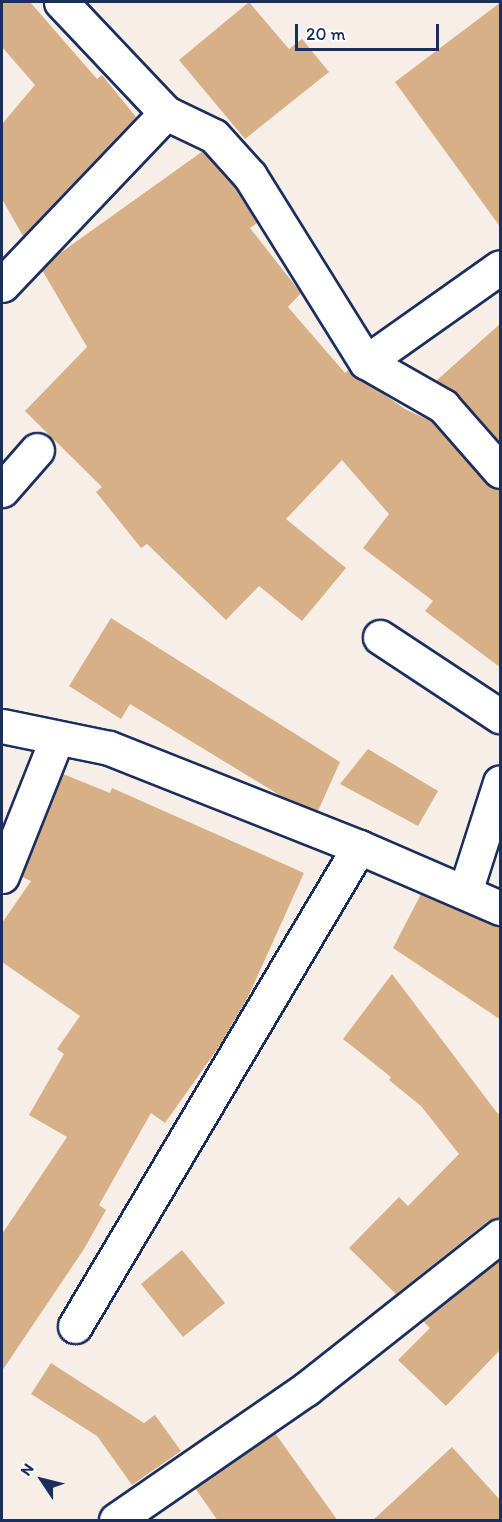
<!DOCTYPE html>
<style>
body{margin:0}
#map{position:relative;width:502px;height:1522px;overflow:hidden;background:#f7efe7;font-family:Itim,sans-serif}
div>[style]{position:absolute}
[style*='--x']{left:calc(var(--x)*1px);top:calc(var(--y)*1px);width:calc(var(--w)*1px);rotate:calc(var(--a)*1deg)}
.building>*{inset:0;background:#d7b088}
.roads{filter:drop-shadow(2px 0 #1b2f5e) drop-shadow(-2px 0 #1b2f5e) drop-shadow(0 2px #1b2f5e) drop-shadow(0 -2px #1b2f5e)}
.minor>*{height:33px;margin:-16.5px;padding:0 16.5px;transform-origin:16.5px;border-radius:16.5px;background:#fff}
span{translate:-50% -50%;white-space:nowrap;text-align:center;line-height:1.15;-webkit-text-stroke:4.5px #fff;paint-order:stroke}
.frame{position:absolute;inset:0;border:3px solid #1b2f5e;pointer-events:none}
.north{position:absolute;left:12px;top:1450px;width:60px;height:60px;-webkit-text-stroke:4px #fff;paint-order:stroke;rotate:305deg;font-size:16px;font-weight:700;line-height:24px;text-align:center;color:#1b2f5e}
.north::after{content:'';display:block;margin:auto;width:21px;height:27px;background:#1b2f5e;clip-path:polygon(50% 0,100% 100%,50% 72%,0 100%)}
.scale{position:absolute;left:295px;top:24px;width:144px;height:27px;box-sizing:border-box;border:3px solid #1b2f5e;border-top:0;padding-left:8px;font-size:18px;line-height:21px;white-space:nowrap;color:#1b2f5e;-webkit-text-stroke:4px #fff;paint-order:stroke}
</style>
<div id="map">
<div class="building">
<i style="clip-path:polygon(2px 2px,30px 2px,97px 79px,102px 75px,136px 117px,23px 236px,2px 199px,2px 124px,35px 85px,2px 47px)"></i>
<i style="clip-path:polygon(249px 2px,289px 49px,302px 39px,329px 72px,245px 139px,179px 60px)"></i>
<i style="clip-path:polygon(501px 2px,501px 228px,395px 82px)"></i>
<i style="clip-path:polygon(203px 151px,235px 187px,257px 223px,250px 228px,301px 293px,288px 307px,345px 373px,349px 370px,405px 409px,431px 421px,486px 483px,501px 489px,501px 668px,425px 611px,433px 601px,363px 548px,389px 514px,342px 460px,286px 519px,346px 568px,302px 621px,259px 586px,226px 620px,147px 544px,141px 548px,96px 492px,102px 487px,25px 411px,87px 347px,42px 270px,56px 256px)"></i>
<i style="clip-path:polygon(501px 323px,501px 443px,457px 393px,436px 381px)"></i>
<i style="clip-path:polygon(111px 618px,340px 762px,318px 811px,281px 796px,130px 704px,121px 719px,69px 686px)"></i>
<i style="clip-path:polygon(368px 749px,438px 791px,418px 826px,340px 784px)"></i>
<i style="clip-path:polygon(63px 774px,110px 793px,112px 788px,304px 873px,248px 997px,218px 1048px,165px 1123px,151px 1113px,99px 1205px,106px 1210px,84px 1249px,2px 1371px,2px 1234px,67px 1137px,29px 1115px,64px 1054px,57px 1049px,80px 1016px,2px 962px,2px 923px,31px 881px,22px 877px)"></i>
<i style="clip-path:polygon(421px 894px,501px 926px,501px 1020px,393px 948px)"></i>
<i style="clip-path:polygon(392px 974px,498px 1114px,501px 1112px,501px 1218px,488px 1221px,396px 1294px,349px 1248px,399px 1197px,408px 1206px,459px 1154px,421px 1106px,389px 1080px,391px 1077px,343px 1039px)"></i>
<i style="clip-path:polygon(182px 1250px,225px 1303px,183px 1337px,141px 1284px)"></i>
<i style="clip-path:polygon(501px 1259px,501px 1349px,446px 1406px,398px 1360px,430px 1328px,423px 1321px)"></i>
<i style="clip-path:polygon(51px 1363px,144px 1423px,155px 1415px,181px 1451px,132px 1485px,97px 1436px,31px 1394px)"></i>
<i style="clip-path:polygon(275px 1433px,338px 1521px,218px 1521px,195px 1488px)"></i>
<i style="clip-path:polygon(452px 1447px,501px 1501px,501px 1521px,372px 1521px)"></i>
</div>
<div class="roads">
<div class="minor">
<i style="--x:61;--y:2;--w:153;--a:46.6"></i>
<i style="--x:166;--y:113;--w:53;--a:25.6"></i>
<i style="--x:214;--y:136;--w:54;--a:48"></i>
<i style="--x:250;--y:176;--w:219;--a:58.1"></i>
<i style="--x:366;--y:362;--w:89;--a:29.7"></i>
<i style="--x:443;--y:406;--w:86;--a:48.8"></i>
<i style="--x:2;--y:285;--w:238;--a:-46.4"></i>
<i style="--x:366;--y:362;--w:164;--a:-35.3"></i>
<i style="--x:2;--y:490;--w:53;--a:-48.8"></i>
<i style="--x:380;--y:637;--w:144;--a:33.4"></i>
<i style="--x:2;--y:726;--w:109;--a:11.6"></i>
<i style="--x:109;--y:748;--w:269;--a:21.6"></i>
<i style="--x:359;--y:847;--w:154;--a:23.4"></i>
<i style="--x:2;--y:876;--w:146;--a:-68.3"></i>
<i style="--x:465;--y:892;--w:115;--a:-72.3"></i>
<i style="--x:75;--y:1326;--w:557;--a:-59.34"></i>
<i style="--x:116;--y:1520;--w:231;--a:-34.6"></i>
<i style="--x:306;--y:1389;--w:247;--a:-38.3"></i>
</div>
</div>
<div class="frame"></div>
<div class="north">N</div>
<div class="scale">20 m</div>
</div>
